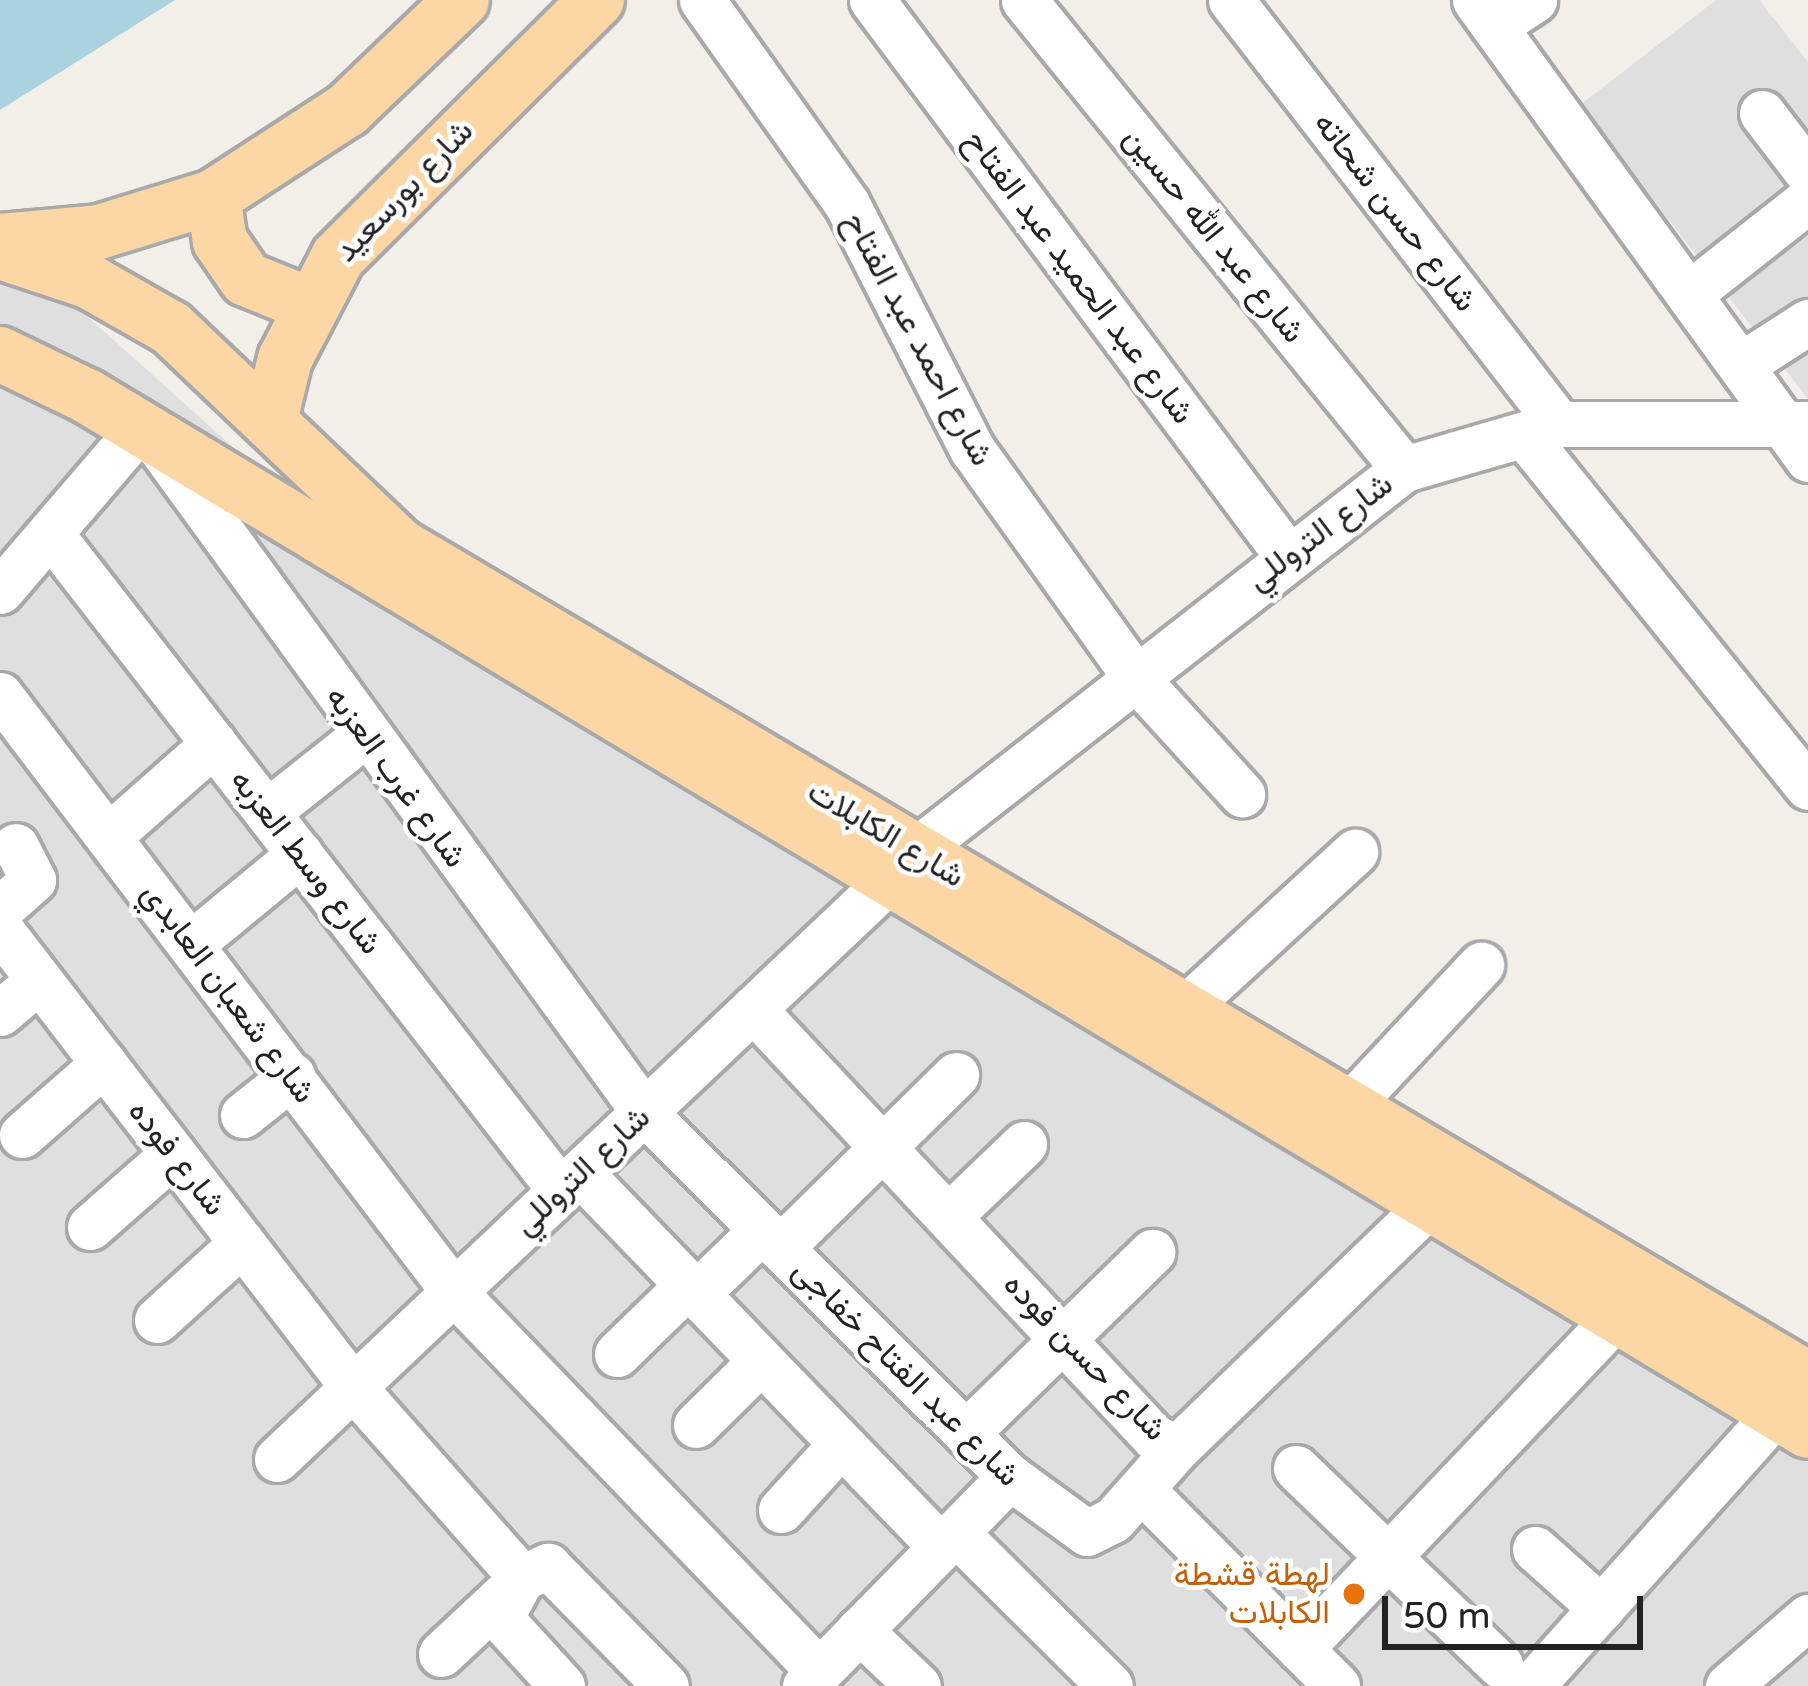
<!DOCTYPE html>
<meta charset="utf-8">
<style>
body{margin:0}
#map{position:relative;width:1808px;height:1686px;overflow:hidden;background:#f2efe9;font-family:"Varela Round",Vazirmatn,sans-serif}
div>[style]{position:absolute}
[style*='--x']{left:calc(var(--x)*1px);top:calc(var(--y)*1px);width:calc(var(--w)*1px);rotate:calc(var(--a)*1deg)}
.residential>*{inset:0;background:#e0dfdf}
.water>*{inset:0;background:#aad3df}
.roads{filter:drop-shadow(3px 0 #a9a9a9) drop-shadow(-3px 0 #a9a9a9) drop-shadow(0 3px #a9a9a9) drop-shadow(0 -3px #a9a9a9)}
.minor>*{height:45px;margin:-22.5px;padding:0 22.5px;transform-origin:22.5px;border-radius:22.5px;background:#fff}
.major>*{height:54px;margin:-27px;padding:0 27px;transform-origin:27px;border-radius:27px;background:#fcd6a4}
.dots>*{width:33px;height:33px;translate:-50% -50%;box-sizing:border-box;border:6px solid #fff;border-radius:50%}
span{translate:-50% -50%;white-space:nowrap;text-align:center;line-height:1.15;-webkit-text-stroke:9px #fff;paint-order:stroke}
.street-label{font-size:33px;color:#222}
.food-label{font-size:33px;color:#c56008}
.right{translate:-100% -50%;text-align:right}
.scale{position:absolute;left:1382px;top:1596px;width:261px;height:54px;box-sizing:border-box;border:6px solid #222;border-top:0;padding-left:15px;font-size:36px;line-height:42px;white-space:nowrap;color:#222;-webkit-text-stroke:9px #fff;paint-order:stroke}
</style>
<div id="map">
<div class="residential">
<i style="clip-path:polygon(1716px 0,1759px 0,1808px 62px,1808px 399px,1580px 105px)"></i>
<i style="clip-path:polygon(0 238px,292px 500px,1808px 1404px,1808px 1686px,0 1686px)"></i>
</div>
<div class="water">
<i style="clip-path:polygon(0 0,175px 0,0 110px)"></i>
</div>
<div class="roads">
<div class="minor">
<i style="--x:702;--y:0;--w:250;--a:54.6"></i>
<i style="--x:847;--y:204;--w:275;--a:63"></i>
<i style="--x:972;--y:449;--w:280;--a:54.4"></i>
<i style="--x:1135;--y:677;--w:159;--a:47.6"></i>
<i style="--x:872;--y:0;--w:692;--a:53.23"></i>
<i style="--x:1024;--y:0;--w:604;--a:50.98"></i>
<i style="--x:1231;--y:0;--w:536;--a:52.28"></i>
<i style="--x:1475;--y:0;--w:567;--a:54.04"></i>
<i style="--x:1494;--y:26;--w:48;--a:-33"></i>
<i style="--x:1762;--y:113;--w:76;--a:52.5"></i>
<i style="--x:1689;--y:294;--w:152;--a:-38.3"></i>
<i style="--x:1741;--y:365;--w:80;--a:-32.7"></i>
<i style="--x:1524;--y:435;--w:452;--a:51.1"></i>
<i style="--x:156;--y:442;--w:829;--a:53.93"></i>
<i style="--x:644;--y:1112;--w:517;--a:44.92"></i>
<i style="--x:1010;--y:1477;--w:95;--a:36"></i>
<i style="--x:1087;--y:1533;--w:29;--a:-27"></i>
<i style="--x:1113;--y:1520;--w:96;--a:-48.4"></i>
<i style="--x:50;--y:533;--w:833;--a:52.17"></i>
<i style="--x:0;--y:591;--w:213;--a:-49.4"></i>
<i style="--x:0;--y:695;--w:750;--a:52.75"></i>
<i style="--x:454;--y:1292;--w:526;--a:46.08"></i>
<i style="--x:267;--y:812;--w:124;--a:-38.4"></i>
<i style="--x:109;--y:836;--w:140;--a:-41.5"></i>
<i style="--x:915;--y:851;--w:621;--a:-38"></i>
<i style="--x:1404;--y:469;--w:161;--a:-16.2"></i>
<i style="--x:1559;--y:424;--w:249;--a:0"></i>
<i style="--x:0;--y:909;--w:44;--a:-41.3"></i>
<i style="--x:33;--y:880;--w:38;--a:-117"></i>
<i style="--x:0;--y:929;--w:578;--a:52.38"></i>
<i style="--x:353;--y:1387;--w:255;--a:48.5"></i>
<i style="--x:522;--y:1578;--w:29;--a:-25"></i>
<i style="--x:548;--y:1566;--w:168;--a:45.5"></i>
<i style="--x:192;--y:943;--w:140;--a:-39.5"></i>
<i style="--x:753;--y:1009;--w:587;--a:46.87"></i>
<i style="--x:1154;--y:1437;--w:25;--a:26"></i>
<i style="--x:1177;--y:1448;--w:349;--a:-44"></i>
<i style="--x:1183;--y:1010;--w:234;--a:-42.6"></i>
<i style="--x:0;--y:1013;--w:51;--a:-40.2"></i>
<i style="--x:1348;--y:1107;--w:195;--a:-46.9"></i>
<i style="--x:243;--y:1115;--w:63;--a:-38.5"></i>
<i style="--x:22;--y:1135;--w:109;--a:-41.3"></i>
<i style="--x:580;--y:1173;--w:520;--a:46.01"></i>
<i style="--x:949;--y:1216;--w:104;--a:-43.8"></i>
<i style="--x:90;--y:1227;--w:111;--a:-41.3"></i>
<i style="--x:780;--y:1248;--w:247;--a:-44.5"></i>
<i style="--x:696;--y:1294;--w:92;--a:-44.1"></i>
<i style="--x:157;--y:1320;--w:115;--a:-42.2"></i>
<i style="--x:617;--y:1354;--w:99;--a:-44.2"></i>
<i style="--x:696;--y:1425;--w:91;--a:-44.6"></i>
<i style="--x:966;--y:1433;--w:260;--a:-44.2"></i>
<i style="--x:277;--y:1459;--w:838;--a:-43.4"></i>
<i style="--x:1296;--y:1468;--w:284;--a:44"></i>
<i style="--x:1143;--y:1491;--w:275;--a:45.1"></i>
<i style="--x:781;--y:1510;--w:89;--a:-47.7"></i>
<i style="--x:955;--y:1532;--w:218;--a:44.8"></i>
<i style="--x:1535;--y:1549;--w:89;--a:41.8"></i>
<i style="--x:522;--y:1578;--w:46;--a:118.8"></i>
<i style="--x:500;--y:1618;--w:92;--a:47.6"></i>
<i style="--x:859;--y:1630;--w:81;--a:43.5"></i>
<i style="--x:1300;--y:1649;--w:458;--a:-46.4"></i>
<i style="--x:441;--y:1654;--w:86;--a:-43.1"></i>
<i style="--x:805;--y:1686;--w:293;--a:-45.6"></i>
<i style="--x:1531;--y:1686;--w:367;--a:-48.1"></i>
<i style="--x:1728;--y:1686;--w:106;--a:-40.8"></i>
</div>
<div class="major">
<i style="--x:213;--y:197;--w:45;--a:81"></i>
<i style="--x:220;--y:241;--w:46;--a:55.6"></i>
<i style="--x:246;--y:279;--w:67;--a:22"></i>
<i style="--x:1;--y:241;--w:98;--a:-5.2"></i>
<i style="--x:99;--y:232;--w:119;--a:-17.1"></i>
<i style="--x:213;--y:197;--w:160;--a:-33"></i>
<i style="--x:347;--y:110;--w:159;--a:-43.7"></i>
<i style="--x:0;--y:252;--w:95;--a:18.4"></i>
<i style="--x:90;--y:282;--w:93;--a:29.6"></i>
<i style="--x:171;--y:328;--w:316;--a:43.6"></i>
<i style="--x:400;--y:546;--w:1636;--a:30.61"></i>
<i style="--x:0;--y:354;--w:97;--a:25.8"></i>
<i style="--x:87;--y:396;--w:2008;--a:31.02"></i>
<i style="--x:270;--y:420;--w:63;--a:-76.2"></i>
<i style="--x:285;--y:359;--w:115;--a:-62.5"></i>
<i style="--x:338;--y:257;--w:365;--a:-44.8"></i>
</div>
</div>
<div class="dots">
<i style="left:1354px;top:1594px;background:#e8710a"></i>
</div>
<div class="street-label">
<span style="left:404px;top:191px;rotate:-46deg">شارع بورسعيد</span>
<span style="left:1395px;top:212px;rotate:52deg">شارع حسن شحاته</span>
<span style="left:1214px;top:235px;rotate:51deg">شارع عبد الله حسين</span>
<span style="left:1079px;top:277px;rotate:53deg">شارع عبد الحميد عبد الفتاح</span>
<span style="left:918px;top:339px;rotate:62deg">شارع احمد عبد الفتاح</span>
<span style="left:1320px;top:532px;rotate:-37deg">شارع التروللي</span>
<span style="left:396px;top:777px;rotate:54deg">شارع غرب العزبه</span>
<span style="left:886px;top:834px;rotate:31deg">شارع الكابلات</span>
<span style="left:306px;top:862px;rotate:52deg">شارع وسط العزبه</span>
<span style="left:228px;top:993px;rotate:53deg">شارع شعبان العابدي</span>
<span style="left:177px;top:1158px;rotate:52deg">شارع فوده</span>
<span style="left:582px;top:1171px;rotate:-43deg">شارع التروللي</span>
<span style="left:1085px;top:1357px;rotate:46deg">شارع حسن فوده</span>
<span style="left:906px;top:1373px;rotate:45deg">شارع عبد الفتاح خفاجى</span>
</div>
<div class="food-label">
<span class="right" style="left:1330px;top:1594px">لهطة قشطة<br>الكابلات</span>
</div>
<div class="scale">50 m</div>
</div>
